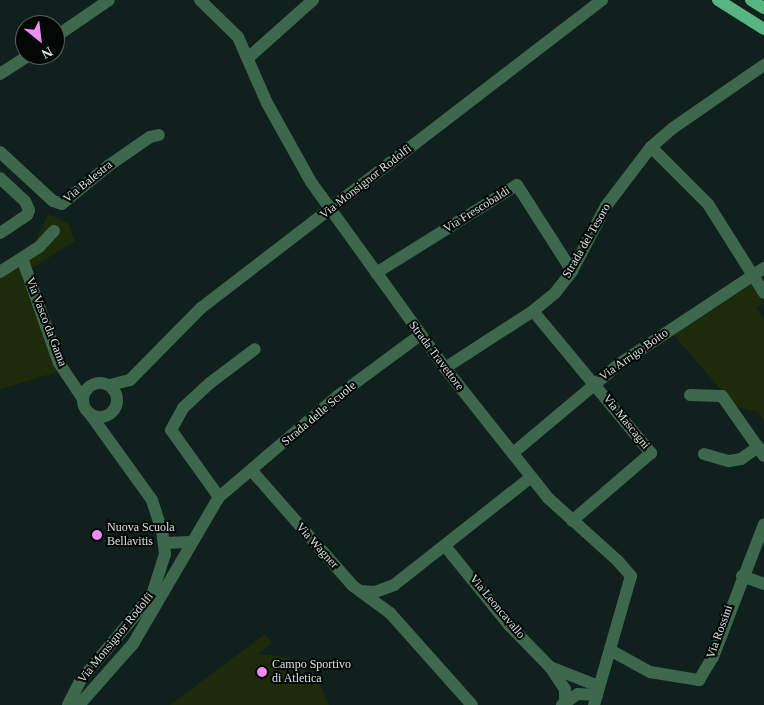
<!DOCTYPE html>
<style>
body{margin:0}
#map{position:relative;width:764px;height:705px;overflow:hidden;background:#0f201d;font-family:"Times New Roman",serif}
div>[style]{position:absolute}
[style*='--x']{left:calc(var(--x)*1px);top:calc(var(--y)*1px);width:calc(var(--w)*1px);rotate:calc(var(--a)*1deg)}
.green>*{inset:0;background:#1e2b0b}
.minor>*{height:12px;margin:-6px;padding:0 6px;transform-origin:6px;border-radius:6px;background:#3e684e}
.minor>.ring{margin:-6px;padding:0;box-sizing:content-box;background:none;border:12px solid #3e684e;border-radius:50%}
.major>*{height:12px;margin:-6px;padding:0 6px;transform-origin:6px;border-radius:6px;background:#59b57f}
.dots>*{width:14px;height:14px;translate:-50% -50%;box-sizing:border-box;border:2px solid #030807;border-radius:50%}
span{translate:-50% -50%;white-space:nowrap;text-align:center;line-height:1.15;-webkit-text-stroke:4px #030807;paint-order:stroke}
.street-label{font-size:12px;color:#d7e1df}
.poi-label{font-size:12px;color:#d7e1df}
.left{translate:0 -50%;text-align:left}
.north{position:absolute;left:15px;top:15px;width:50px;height:50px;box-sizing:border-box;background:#030807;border:1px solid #585f5d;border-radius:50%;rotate:151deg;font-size:14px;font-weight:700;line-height:20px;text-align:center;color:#d7e1df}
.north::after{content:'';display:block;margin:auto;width:18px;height:22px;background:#ee8cf8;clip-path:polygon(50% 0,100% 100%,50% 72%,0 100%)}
</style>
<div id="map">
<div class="green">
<i style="clip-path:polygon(48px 214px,68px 223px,75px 241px,21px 275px,57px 372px,0 389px,0 266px,36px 242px)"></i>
<i style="clip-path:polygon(750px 283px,764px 304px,756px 307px,764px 320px,764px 422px,759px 412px,736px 407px,672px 333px)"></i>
<i style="clip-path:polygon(265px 634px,272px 643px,259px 654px,280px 656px,300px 665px,320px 685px,329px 705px,170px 705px)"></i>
</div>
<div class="minor">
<i style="--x:200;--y:0;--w:53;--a:44.2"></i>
<i style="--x:238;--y:37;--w:72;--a:66.3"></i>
<i style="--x:267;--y:103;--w:90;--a:60.9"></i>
<i style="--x:311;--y:182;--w:229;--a:54.2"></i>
<i style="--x:445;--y:368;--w:166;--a:51.6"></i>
<i style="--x:548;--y:498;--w:94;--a:42"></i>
<i style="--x:618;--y:561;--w:20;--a:49"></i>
<i style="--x:631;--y:576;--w:134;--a:106"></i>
<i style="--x:55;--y:37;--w:65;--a:-34.4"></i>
<i style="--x:248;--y:58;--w:87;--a:-41.7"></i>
<i style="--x:0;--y:74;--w:35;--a:-33"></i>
<i style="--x:651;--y:147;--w:81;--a:45"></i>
<i style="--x:708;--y:204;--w:105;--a:57.8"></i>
<i style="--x:0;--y:152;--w:72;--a:42.8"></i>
<i style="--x:53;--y:201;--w:9;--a:18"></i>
<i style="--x:62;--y:204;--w:60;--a:-39.6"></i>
<i style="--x:108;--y:166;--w:51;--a:-34.6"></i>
<i style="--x:150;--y:137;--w:9;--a:-13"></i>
<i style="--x:0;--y:178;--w:34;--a:43"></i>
<i style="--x:25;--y:201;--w:10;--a:66"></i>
<i style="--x:29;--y:210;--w:5;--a:112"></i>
<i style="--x:27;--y:215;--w:32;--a:146"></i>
<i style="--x:22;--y:258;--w:111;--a:70.6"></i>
<i style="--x:59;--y:363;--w:43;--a:56.3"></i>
<i style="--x:0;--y:272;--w:46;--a:-32.7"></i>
<i style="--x:39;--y:247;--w:22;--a:-47"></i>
<i style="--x:376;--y:273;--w:166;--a:-32"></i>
<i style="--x:517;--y:185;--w:102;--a:57.4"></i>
<i style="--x:533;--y:311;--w:185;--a:50.3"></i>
<i style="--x:651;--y:453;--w:104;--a:139.3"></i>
<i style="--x:445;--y:368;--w:105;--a:-32.9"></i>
<i style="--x:533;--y:311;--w:28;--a:-39"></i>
<i style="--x:555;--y:293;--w:28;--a:-52"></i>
<i style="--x:572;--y:271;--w:73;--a:-62.4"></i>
<i style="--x:606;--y:206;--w:74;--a:-52.7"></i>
<i style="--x:651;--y:147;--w:29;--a:-41"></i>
<i style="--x:673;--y:128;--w:111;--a:-34.7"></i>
<i class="ring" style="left:83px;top:383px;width:22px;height:22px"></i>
<i style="--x:110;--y:385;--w:21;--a:-14"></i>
<i style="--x:130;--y:380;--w:101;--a:-45.4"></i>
<i style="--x:201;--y:308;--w:506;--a:-37.53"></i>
<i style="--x:690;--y:395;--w:32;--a:2"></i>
<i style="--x:722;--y:396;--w:73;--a:55"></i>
<i style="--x:513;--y:453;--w:138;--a:-40"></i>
<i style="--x:619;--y:364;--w:174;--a:-33.5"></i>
<i style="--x:704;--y:454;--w:26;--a:16"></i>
<i style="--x:729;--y:461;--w:12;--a:-9"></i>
<i style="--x:741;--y:459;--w:21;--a:-35"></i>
<i style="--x:252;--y:471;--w:153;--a:48.7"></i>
<i style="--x:353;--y:586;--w:46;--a:36.1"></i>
<i style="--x:390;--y:613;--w:123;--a:48.3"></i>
<i style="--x:219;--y:497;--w:82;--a:-125.6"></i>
<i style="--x:171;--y:430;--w:25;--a:-61"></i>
<i style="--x:183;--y:408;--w:37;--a:-43"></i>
<i style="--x:210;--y:383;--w:56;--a:-37.1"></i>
<i style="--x:164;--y:543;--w:26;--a:-2"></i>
<i style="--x:445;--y:546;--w:102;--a:51"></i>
<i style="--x:509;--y:625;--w:59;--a:45.7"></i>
<i style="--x:550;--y:667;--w:52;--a:21.6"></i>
<i style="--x:742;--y:576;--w:23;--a:20"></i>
<i style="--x:360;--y:591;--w:15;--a:4"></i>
<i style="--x:375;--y:592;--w:20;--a:-20"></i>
<i style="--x:394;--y:585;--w:174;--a:-38.2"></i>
<i style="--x:610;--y:650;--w:46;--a:28.8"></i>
<i style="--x:650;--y:672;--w:50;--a:9.3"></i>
<i style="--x:699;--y:680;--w:27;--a:-59"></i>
<i style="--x:713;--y:657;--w:142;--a:-69"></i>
<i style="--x:552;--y:670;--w:23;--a:56"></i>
<i style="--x:565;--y:689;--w:14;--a:90"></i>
<i style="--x:68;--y:705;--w:28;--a:-63"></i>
<i style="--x:81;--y:680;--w:111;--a:-50.1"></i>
<i style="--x:152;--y:595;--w:43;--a:-72.4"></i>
<i style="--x:165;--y:554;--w:23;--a:-97"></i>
<i style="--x:162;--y:531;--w:33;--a:-108"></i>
<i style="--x:152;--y:500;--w:106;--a:-125.8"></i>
<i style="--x:79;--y:705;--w:81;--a:-48.5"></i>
<i style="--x:133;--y:644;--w:170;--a:-59.7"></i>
<i style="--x:219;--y:497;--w:157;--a:-40.4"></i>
<i style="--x:339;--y:395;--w:101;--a:-36.5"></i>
<i style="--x:562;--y:705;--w:19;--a:-35"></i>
<i style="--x:578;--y:694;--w:19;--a:3"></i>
</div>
<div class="major">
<i style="--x:718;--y:0;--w:54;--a:32.2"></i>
<i style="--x:751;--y:0;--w:15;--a:32"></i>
</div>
<div class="dots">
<i style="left:97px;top:535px;background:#ee8cf8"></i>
<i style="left:262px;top:672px;background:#ee8cf8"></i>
</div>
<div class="street-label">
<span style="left:88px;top:182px;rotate:-39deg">Via Balestra</span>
<span style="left:366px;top:182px;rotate:-38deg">Via Monsignor Rodolfi</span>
<span style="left:477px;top:210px;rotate:-32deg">Via Frescobaldi</span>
<span style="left:587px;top:241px;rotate:-60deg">Strada del Tesoro</span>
<span style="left:46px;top:322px;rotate:69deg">Via Vasco da Gama</span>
<span style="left:634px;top:355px;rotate:-35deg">Via Arrigo Boito</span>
<span style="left:436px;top:356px;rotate:53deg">Strada Travettore</span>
<span style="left:319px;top:414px;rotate:-40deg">Strada delle Scuole</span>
<span style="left:626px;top:422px;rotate:51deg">Via Mascagni</span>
<span style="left:317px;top:546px;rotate:48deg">Via Wagner</span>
<span style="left:497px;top:607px;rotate:50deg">Via Leoncavallo</span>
<span style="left:720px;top:632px;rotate:-70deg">Via Rossini</span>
<span style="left:116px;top:638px;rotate:-51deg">Via Monsignor Rodolfi</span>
</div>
<div class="poi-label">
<span class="left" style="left:107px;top:535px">Nuova Scuola<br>Bellavitis</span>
<span class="left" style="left:272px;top:672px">Campo Sportivo<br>di Atletica</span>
</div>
<div class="north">N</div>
</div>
